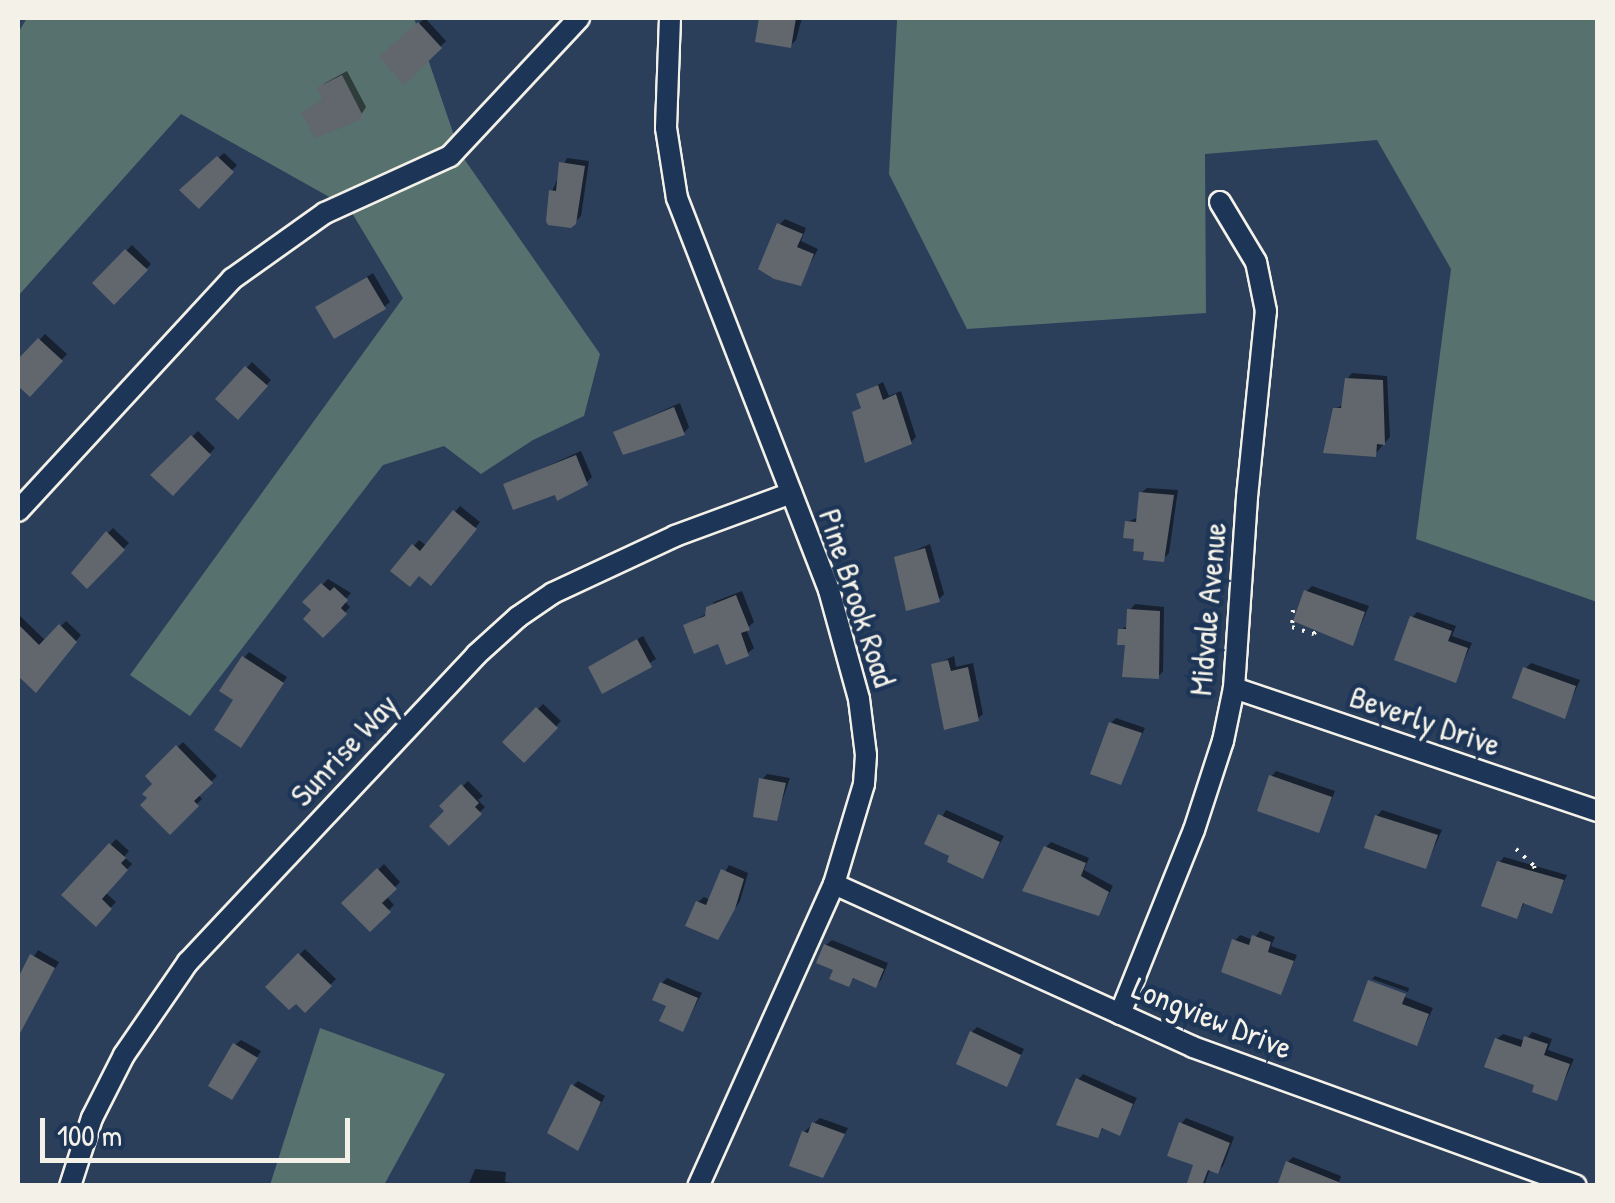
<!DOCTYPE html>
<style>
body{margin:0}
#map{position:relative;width:1615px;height:1203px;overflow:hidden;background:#2b3f5b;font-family:"Patrick Hand",sans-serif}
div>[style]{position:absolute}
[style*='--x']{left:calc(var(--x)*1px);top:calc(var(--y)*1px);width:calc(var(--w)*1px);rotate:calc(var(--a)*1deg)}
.green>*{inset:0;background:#57716e}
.shadow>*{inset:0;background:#0007}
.building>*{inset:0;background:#62666d}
.path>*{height:4px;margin-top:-2px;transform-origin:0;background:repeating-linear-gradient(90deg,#f4f1e8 0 2.5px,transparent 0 10.5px)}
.roads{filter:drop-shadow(2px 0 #f4f1e8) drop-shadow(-2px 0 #f4f1e8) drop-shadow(0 2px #f4f1e8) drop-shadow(0 -2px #f4f1e8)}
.minor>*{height:20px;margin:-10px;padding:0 10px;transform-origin:10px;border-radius:10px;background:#1d3557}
span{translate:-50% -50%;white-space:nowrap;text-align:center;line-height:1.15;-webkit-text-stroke:9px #1d3557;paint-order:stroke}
.street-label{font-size:32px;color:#f4f1e8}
.frame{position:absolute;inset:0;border:20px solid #f4f1e8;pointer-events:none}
.scale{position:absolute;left:40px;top:1118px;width:310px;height:45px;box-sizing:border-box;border:5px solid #f4f1e8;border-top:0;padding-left:12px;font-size:30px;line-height:35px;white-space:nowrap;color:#f4f1e8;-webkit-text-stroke:8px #1d3557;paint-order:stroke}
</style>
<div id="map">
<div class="green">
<i style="clip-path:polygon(27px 18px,414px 18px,460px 153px,600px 354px,584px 416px,533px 440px,481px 474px,444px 446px,383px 465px,190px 716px,130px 675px,403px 298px,349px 208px,181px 114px,18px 296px,18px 33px)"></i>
<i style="clip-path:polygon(890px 18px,1597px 18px,1597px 602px,1416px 539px,1451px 269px,1377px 140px,1205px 154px,1206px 313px,967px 329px,889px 174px,897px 20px)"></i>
<i style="clip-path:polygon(320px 1028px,445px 1074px,384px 1185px,270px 1185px)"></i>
</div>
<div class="shadow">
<i style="clip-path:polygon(425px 18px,446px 41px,405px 81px,382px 57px)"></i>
<i style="clip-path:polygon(761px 18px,802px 18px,796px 40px,791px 45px,758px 40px)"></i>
<i style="clip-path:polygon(347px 71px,366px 107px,359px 118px,304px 112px,325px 99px,319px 89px,325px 83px)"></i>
<i style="clip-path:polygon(224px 153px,237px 165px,199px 205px,183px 190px)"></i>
<i style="clip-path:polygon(567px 158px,589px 161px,581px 216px,575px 222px,552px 191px)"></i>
<i style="clip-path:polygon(785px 219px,806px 228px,801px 241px,818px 249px,800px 283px,780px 224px)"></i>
<i style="clip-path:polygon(132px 245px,151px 264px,114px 301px,95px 283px)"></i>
<i style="clip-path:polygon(373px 273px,390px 302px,384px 307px,318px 307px)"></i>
<i style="clip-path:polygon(45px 334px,67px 354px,30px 394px,18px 382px,18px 363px)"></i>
<i style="clip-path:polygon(252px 362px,271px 380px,238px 416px,219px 399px)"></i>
<i style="clip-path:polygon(1352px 373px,1387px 376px,1390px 437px,1375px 454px,1335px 409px,1344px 404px,1347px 379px)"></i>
<i style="clip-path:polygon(883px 382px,889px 396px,901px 391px,916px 437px,911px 442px,855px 413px,863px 406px,859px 395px)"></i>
<i style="clip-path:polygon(680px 403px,689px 427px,684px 433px,616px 432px)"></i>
<i style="clip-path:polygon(198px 431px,215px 448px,173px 492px,154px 475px)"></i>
<i style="clip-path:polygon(581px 451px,592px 477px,586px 483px,556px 492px,506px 485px)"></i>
<i style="clip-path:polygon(1147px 488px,1178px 490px,1169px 553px,1163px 559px,1146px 549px,1127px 522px,1139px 517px,1141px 493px)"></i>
<i style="clip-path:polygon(460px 506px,480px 522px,436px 577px,393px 571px,419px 540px,427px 546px)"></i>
<i style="clip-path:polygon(113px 528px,129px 543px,87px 585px,108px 533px)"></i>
<i style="clip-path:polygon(930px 544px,944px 594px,939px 599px,897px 558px)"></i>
<i style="clip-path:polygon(328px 579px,351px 593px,344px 601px,350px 607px,323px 635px,315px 610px,306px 602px)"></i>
<i style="clip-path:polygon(1312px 586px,1369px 606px,1353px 643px,1306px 592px)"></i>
<i style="clip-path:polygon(742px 591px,754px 622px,746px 629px,754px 648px,748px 653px,686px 625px,708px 613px,714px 602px)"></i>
<i style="clip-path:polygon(1135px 604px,1164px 607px,1163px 671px,1158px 677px,1120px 630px,1129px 625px,1130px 610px)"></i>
<i style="clip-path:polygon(1417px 612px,1456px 626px,1452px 636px,1472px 643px,1455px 680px,1412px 618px)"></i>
<i style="clip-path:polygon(18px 614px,46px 641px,66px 621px,81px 635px,36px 689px,18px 672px,27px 660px,18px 651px)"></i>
<i style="clip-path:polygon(643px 636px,656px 659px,603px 691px,591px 667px)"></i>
<i style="clip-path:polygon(249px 652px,287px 677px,246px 739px,237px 700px,244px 658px)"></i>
<i style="clip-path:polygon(954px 656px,956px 667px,973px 663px,983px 714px,977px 719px,934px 665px)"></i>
<i style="clip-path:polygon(1531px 663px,1580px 680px,1564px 716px,1525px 669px)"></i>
<i style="clip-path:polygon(543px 704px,561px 721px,524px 759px,506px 742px)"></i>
<i style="clip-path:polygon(1116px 718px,1145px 728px,1120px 782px,1111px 723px)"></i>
<i style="clip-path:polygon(183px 742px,217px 776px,198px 794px,202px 799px,170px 831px,156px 784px,148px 776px)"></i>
<i style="clip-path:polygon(1276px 771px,1335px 791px,1319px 830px,1271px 777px)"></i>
<i style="clip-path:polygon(767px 774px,790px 778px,776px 818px,762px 780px)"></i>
<i style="clip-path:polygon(468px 781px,483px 796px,478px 800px,485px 807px,449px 842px,448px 811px,443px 806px)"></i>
<i style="clip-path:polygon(946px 810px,1004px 836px,983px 876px,927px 843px)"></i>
<i style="clip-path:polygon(1382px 810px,1442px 830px,1426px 866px,1377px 816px)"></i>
<i style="clip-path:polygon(116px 839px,129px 851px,124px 857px,132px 864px,105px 892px,116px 902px,96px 923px,65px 895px)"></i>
<i style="clip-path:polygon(1051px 842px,1089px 858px,1084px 870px,1113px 886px,1099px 913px,1046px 847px)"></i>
<i style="clip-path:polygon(1504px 857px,1567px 875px,1551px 911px,1525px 902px,1517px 916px,1499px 863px)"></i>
<i style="clip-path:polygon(384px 864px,400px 882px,386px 896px,394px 905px,370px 929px,345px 903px)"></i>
<i style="clip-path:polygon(729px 865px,748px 873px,740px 901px,717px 937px,698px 902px,704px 897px,710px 900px)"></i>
<i style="clip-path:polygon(1260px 931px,1275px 937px,1271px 946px,1297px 955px,1281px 992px,1235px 941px,1240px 935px,1253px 940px)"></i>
<i style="clip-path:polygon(832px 940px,888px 963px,881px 980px,876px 985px,855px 977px,848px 984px,826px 945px)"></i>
<i style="clip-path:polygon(305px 949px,336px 979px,305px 1010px,269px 987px)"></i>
<i style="clip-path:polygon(38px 950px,59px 962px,27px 1016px,18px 1010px,18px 983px)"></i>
<i style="clip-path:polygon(1375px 976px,1409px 988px,1408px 992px,1372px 979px)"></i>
<i style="clip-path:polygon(667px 978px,702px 993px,683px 1029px,662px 983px)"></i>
<i style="clip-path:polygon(1369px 983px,1433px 1008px,1417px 1043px)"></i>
<i style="clip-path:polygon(977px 1027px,1024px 1049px,1007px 1084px,972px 1032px)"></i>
<i style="clip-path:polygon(1532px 1032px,1552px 1039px,1548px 1050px,1574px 1059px,1557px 1098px,1497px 1039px,1503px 1034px,1525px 1041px)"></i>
<i style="clip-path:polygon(241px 1040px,261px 1051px,232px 1097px,235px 1045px)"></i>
<i style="clip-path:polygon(1083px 1074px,1137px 1098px,1119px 1133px,1105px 1126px,1098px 1135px,1078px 1080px)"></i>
<i style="clip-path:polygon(578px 1081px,605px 1096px,577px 1148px,573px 1086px)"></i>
<i style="clip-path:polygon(820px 1118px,848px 1128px,822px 1175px,804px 1132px)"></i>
<i style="clip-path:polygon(1186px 1118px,1234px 1137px,1223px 1166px,1218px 1171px,1210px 1169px,1204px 1186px,1189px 1186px,1196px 1163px,1181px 1124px)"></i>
<i style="clip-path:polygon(1293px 1157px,1341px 1176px,1338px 1186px,1288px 1162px)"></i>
<i style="clip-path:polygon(475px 1169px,506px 1172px,505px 1182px,537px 1186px,468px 1186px)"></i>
</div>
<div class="building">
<i style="clip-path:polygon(759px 18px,796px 18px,791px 48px,755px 42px)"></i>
<i style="clip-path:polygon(418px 22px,442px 48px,404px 85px,379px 57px)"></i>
<i style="clip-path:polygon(342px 75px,362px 114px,360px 120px,315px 138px,301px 112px,323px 100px,316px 88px)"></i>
<i style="clip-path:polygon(217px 156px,234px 172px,199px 209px,179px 190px)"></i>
<i style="clip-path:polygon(559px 162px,585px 166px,576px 224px,571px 228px,548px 225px,546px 221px,549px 190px,556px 191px)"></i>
<i style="clip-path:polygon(777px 223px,803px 234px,797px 247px,814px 254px,801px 286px,774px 279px,758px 269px)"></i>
<i style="clip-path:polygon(125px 249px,148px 270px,114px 305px,92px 283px)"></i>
<i style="clip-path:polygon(367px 277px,386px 309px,334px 339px,315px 307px)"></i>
<i style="clip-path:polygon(38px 338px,63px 361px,30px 397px,18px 386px,18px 359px)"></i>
<i style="clip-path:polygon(245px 366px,268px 386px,238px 420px,215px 399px)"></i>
<i style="clip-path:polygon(1345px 378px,1383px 380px,1385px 445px,1377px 444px,1376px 457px,1323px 453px,1333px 408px,1341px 408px)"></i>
<i style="clip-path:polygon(878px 385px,883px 400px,896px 394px,912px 444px,865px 463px,852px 412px,861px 408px,856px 394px)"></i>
<i style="clip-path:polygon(674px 407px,685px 435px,623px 455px,613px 432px)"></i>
<i style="clip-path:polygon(191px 435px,211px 455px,173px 496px,150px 475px)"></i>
<i style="clip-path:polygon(576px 455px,588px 485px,557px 501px,555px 495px,513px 510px,503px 484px)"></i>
<i style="clip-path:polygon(1139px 492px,1174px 495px,1164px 562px,1143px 560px,1144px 552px,1133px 551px,1134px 539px,1123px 538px,1125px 521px,1136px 522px)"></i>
<i style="clip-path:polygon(453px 510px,477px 529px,431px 586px,419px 576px,410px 587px,390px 571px,412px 544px,420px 551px)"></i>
<i style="clip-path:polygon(106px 531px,125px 550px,87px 589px,71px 573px)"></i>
<i style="clip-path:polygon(925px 548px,940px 602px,906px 611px,894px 557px)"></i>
<i style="clip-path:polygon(321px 583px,330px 591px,334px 587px,348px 600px,341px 608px,347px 614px,323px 638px,303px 619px,311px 610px,302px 602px)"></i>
<i style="clip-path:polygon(1304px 590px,1365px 612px,1353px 646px,1293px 621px)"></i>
<i style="clip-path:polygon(736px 595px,750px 630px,741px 633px,749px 656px,726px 665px,718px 644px,694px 654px,683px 625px,705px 616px,706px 607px)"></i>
<i style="clip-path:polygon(1127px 609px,1160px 611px,1159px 679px,1122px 677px,1125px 645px,1117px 645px,1118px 629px,1126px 629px)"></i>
<i style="clip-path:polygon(1410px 616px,1452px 631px,1448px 641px,1468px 648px,1456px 683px,1394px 660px)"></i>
<i style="clip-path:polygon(18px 624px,39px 645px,59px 624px,77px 642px,36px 693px,18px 676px)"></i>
<i style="clip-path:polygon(637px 639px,652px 667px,602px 694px,588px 667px)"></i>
<i style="clip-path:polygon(242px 656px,284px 683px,241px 748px,214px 730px,233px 700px,219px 691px)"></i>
<i style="clip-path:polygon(948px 660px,951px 671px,968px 667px,979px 721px,944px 730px,931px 664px)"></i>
<i style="clip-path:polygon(1523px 667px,1576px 686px,1565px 719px,1512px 698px)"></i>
<i style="clip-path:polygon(536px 707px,558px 728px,524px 763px,502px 742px)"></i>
<i style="clip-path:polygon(1109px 722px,1142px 733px,1121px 785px,1090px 774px)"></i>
<i style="clip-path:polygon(176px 745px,213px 783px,194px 801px,199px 806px,170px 835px,140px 805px,147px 798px,142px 794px,152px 784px,145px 776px)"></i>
<i style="clip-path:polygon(1269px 775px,1332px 797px,1319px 833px,1257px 811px)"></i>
<i style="clip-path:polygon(759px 778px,786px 783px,777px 821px,753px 817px)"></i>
<i style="clip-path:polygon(461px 784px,479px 803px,475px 807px,482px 814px,449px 846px,429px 826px,444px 811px,439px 806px)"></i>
<i style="clip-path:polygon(938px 814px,1000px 842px,983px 879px,947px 862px,949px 856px,924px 844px)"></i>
<i style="clip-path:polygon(1375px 815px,1438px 835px,1426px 869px,1364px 848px)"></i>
<i style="clip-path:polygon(109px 843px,126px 858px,121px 863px,128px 870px,102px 899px,112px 909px,96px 927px,61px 895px)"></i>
<i style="clip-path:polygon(1044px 846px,1086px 863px,1081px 876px,1109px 892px,1099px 916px,1022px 891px)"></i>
<i style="clip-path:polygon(1497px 861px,1564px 880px,1552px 914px,1523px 903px,1517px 919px,1481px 906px)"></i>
<i style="clip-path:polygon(377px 868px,397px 889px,382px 903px,391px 912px,370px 932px,341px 903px)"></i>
<i style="clip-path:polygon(721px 869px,744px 879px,735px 909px,718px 940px,685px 926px,696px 901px,706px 905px)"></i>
<i style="clip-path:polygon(1252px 935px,1271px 942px,1268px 952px,1294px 961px,1281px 995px,1221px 972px,1232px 939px,1249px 945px)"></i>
<i style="clip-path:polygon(824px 944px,884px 969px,876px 988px,853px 978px,849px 987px,829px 979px,833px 970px,816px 963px)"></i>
<i style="clip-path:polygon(298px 953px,332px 986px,305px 1013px,296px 1004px,289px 1010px,265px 987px)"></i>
<i style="clip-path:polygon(30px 954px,55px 968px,18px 1037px,18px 978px)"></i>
<i style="clip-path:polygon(1368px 980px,1406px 994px,1402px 1004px,1429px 1014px,1417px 1046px,1353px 1021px)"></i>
<i style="clip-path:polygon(660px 982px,698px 998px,683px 1032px,659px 1021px,666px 1006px,652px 1000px)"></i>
<i style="clip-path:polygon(970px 1031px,1021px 1055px,1007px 1087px,956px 1064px)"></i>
<i style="clip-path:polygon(1524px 1036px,1548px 1044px,1544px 1055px,1570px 1064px,1557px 1101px,1532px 1092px,1534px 1085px,1484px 1067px,1495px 1038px,1521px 1047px)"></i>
<i style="clip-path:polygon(233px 1043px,258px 1058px,232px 1100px,208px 1086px)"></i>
<i style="clip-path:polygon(1076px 1078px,1133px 1104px,1120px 1136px,1102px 1128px,1098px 1138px,1056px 1125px)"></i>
<i style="clip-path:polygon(571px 1084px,601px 1102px,578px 1151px,547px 1133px)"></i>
<i style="clip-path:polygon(812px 1122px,845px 1134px,823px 1178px,789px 1166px,802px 1131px,808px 1133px)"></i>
<i style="clip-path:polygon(1179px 1122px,1230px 1143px,1218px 1174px,1208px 1170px,1202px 1186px,1186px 1186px,1193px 1165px,1167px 1156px)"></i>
<i style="clip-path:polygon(1286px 1161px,1341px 1183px,1340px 1186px,1277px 1186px)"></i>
</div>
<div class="path">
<i style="--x:1293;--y:610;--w:17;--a:93"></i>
<i style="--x:1292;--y:627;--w:23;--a:18"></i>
<i style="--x:1314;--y:634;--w:6;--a:-59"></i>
<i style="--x:1516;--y:849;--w:25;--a:43"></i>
<i style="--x:1534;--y:866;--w:9;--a:77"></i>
</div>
<div class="roads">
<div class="minor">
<i style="--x:670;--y:18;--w:110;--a:92.1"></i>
<i style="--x:666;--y:128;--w:71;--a:81.1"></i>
<i style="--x:677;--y:198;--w:420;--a:68.8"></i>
<i style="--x:829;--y:590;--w:113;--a:74.6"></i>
<i style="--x:859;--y:699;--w:56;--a:82.9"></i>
<i style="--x:866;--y:755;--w:29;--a:94"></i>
<i style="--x:864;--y:784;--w:104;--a:106.7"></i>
<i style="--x:834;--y:884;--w:331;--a:114.2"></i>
<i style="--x:18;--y:511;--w:316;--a:-47.3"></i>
<i style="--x:232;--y:279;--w:114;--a:-35.4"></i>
<i style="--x:325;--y:213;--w:137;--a:-24.5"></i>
<i style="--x:450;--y:156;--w:189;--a:-46.9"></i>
<i style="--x:1234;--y:688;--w:384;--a:18.7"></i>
<i style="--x:834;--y:884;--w:394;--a:24.4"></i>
<i style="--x:1193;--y:1047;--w:407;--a:19.9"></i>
<i style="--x:1120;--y:1014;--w:198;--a:-68.1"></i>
<i style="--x:1194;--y:830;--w:94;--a:-72"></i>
<i style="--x:1223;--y:741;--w:54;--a:-78.3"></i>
<i style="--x:1234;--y:688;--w:191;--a:-86.1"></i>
<i style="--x:1247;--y:497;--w:187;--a:-84.2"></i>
<i style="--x:1266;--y:311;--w:50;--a:-101.5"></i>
<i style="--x:1256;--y:262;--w:70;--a:-121"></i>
<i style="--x:70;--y:1186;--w:71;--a:-72.1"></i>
<i style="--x:92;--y:1118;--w:71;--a:-63.1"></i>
<i style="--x:124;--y:1055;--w:113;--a:-55.5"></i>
<i style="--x:188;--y:962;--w:421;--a:-46.8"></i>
<i style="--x:476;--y:655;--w:57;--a:-42.1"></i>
<i style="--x:518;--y:617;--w:42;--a:-34.4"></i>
<i style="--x:553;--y:593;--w:135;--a:-25"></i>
<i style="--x:675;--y:536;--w:124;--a:-20.3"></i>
</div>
</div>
<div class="street-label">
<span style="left:857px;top:598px;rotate:72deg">Pine Brook Road</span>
<span style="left:1208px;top:609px;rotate:-85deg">Midvale Avenue</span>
<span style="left:1425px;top:721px;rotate:19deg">Beverly Drive</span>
<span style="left:344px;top:750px;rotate:-47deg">Sunrise Way</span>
<span style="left:1212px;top:1018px;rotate:22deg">Longview Drive</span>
</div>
<div class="frame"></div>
<div class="scale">100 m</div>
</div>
